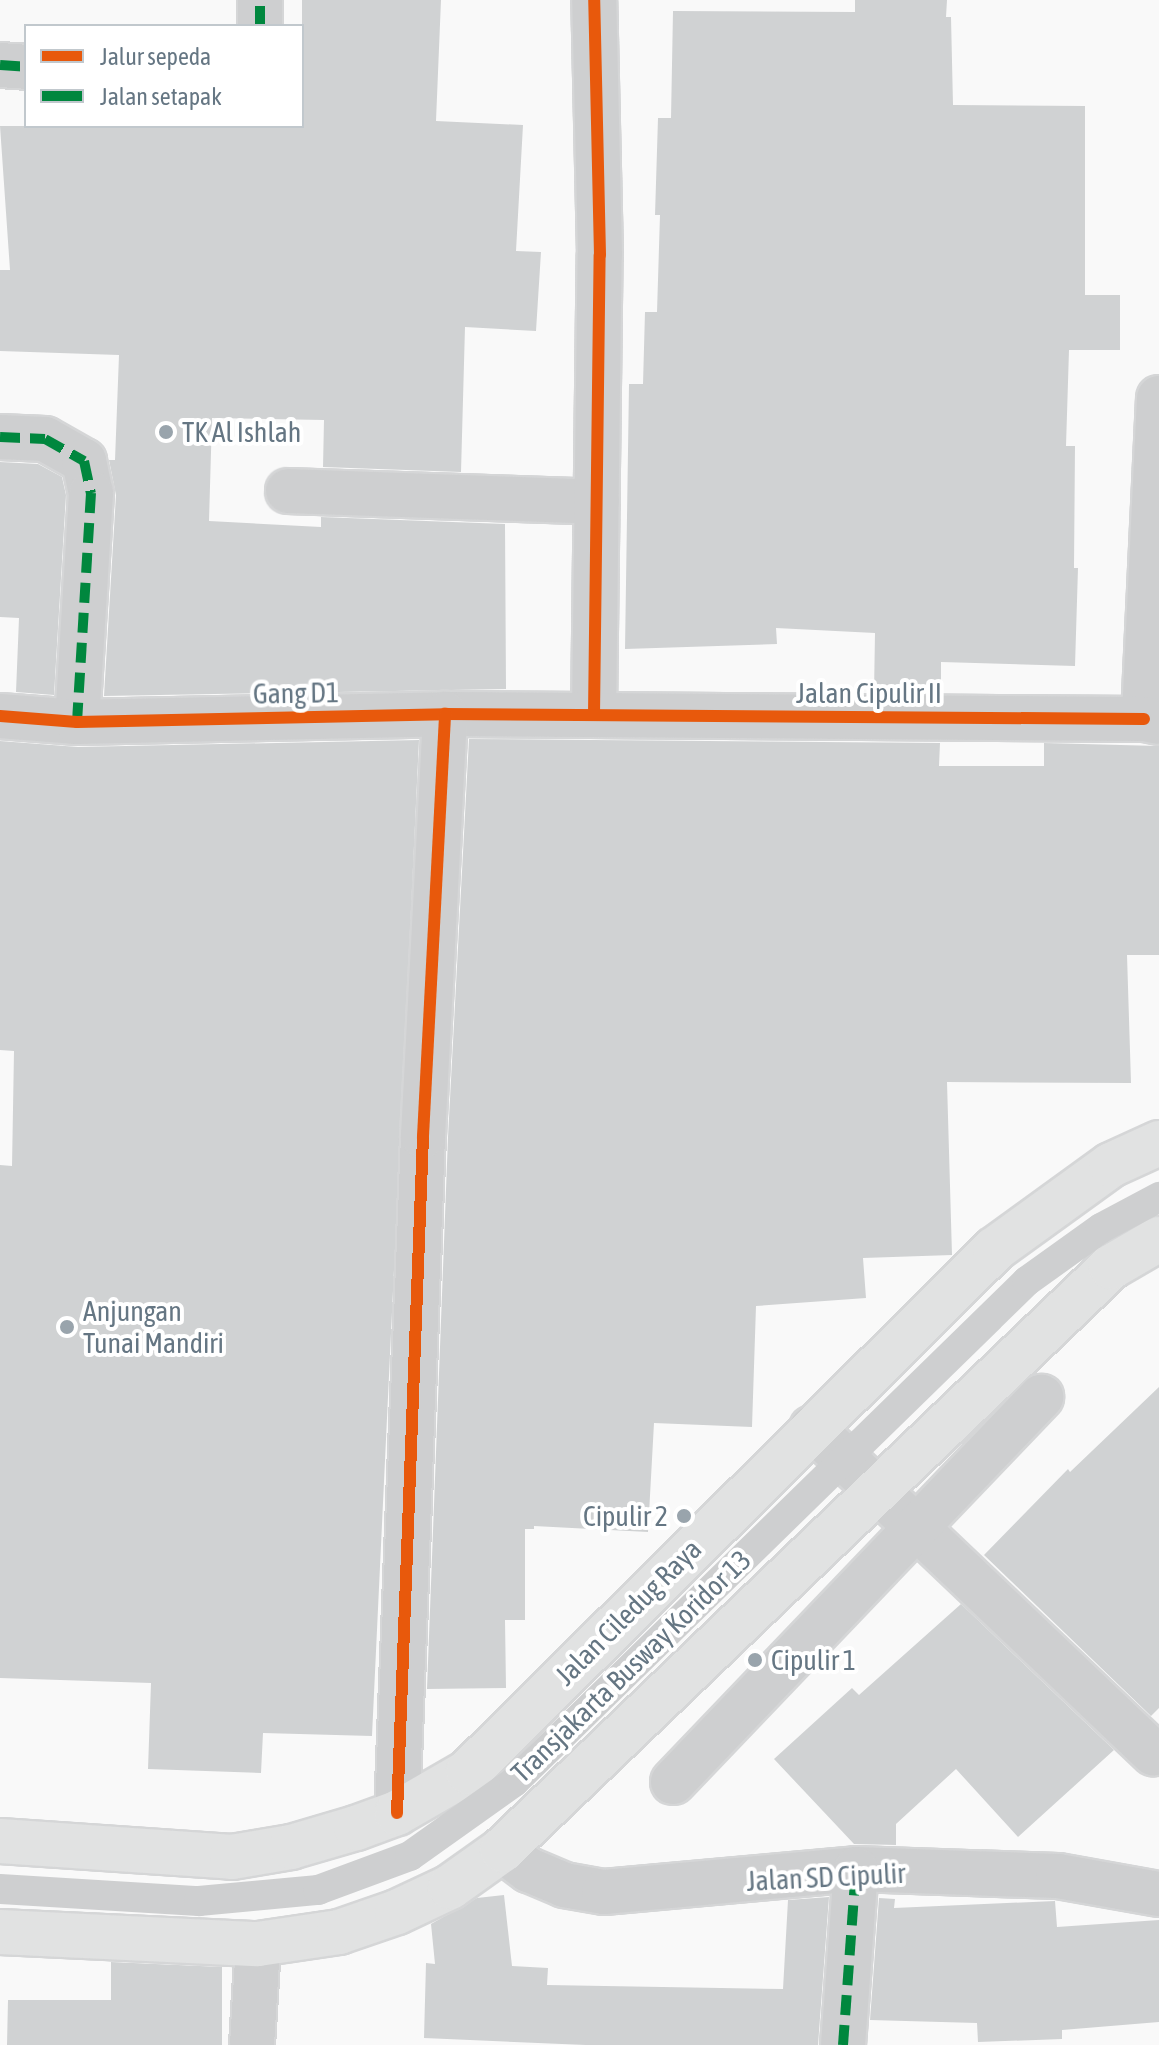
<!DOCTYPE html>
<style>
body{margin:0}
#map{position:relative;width:1159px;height:2045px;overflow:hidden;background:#f9f9f9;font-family:"Asap Condensed",sans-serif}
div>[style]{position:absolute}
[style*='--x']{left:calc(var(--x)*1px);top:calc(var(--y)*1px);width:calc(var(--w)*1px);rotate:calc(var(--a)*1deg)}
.building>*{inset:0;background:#d0d2d3}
.roads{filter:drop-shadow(2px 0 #d5d6d7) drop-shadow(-2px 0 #d5d6d7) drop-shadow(0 2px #d5d6d7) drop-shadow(0 -2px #d5d6d7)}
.street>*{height:44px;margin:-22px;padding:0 22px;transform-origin:22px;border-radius:22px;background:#cecfd0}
.primary>*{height:44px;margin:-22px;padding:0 22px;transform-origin:22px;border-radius:22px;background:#e1e2e2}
.lane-bridge>*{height:30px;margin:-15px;padding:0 15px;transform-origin:15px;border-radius:15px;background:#cecfd0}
.quiet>*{height:10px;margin-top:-5px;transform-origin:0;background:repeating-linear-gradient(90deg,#00873e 0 20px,transparent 0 30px)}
.cycleway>*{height:12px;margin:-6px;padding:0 6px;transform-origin:6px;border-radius:6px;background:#e8590c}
.dots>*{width:22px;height:22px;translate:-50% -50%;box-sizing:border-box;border:4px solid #fff;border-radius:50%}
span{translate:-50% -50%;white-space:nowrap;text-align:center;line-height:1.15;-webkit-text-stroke:8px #fff;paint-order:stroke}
.poi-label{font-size:28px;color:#657683}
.left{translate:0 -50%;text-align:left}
.right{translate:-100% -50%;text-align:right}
.street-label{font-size:28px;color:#657683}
.legend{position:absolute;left:24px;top:24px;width:280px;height:104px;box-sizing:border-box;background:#fff;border:2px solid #c1c8cd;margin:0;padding:10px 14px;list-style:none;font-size:24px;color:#657683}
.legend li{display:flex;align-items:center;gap:16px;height:40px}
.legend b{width:40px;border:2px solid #c1c8cd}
</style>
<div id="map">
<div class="building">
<i style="clip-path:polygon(302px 0,441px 0,436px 121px,523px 125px,516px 251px,541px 252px,536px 331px,465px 327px,461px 472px,323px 467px,324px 420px,212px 418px,209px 521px,321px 527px,321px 517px,505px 524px,506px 689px,104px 696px,116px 495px,109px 460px,115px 460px,119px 355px,0 351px,0 270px,10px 270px,0 126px,302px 126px)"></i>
<i style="clip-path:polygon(855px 0,947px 0,946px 17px,951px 17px,953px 105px,1085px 106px,1085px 295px,1120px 295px,1120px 350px,1069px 350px,1066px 446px,1075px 446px,1074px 568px,1078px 568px,1075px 666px,941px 662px,941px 693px,874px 692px,875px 633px,776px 628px,777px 644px,625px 649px,629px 384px,643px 384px,645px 312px,657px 312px,660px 215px,655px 215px,658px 118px,671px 118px,673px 11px,855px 12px)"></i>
<i style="clip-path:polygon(0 462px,38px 464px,62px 477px,66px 495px,54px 695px,16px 692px,19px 618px,0 617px)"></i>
<i style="clip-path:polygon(469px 739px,940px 743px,939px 766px,1044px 766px,1044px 743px,1159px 746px,1159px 955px,1127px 955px,1131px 1083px,947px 1082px,952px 1255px,863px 1258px,866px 1298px,756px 1306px,752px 1427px,654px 1423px,648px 1532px,534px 1526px,534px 1529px,525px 1529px,525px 1620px,505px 1620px,506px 1688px,427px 1689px,448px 1137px)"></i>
<i style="clip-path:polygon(419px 740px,372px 1736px,263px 1733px,261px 1773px,148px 1769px,151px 1683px,0 1678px,0 1165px,12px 1166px,14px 1051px,0 1050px,0 741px,78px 747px)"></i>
<i style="clip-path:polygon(1159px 1387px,1159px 1708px,1151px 1716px,984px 1555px,1068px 1469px,1070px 1472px)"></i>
<i style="clip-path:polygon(961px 1604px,1114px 1750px,1018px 1837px,956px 1769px,896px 1824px,896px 1845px,854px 1844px,774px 1759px,852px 1688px,859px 1695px)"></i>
<i style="clip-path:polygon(504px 1895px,512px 1966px,548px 1968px,547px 1985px,783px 1989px,788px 1900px,829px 1897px,818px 2045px,586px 2045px,424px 2038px,426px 1963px,435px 1964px,431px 1924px,477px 1898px)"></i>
<i style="clip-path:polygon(879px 1898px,895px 1899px,894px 1908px,1055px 1901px,1057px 1927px,1159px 1920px,1159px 2022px,1062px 2030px,1062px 2039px,978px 2042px,977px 2023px,870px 2020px)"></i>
<i style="clip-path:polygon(111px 1962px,222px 1967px,222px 2045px,7px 2045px,8px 2000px,111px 2000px)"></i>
</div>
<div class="roads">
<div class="street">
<i style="--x:260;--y:26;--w:26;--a:-90"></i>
<i style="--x:0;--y:65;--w:26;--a:4"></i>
<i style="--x:1159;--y:398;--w:321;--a:92.7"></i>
<i style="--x:1144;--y:719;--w:15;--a:11"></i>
<i style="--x:0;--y:437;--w:45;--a:2.5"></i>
<i style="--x:45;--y:439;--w:45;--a:29.4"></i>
<i style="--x:84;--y:461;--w:33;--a:78"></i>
<i style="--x:91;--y:493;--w:229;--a:93.5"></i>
<i style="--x:288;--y:491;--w:309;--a:2"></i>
<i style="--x:594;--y:715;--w:460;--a:-89.3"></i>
<i style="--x:600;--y:255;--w:255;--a:-91.3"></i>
<i style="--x:0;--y:716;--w:77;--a:4.5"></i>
<i style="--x:77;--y:722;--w:368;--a:-1.2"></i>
<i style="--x:445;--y:714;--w:699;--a:0.41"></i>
<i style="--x:812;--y:1428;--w:472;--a:43.6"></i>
<i style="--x:673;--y:1782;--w:533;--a:-46.29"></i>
<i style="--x:397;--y:1813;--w:677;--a:-87.8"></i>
<i style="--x:423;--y:1136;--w:423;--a:-87"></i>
<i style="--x:502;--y:1850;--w:34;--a:37"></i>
<i style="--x:529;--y:1870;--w:38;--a:23"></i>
<i style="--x:564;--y:1885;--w:41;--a:9.9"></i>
<i style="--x:604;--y:1892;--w:253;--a:-5.2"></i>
<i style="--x:856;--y:1869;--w:202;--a:2"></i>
<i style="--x:1058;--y:1876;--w:103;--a:10.1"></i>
<i style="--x:252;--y:2045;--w:101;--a:-86.6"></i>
<i style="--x:843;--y:2045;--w:176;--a:-85.8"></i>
</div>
<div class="primary">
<i style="--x:0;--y:1841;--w:233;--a:3.9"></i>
<i style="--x:232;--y:1857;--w:60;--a:-9.6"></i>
<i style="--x:291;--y:1847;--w:68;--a:-16.3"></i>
<i style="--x:356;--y:1828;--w:44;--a:-20.1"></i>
<i style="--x:397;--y:1813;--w:82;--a:-30"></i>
<i style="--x:468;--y:1772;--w:742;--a:-44.78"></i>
<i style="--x:995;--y:1249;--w:143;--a:-35.9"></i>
<i style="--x:1111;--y:1165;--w:53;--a:-24.6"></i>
<i style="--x:0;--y:1932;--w:258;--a:2.7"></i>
<i style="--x:258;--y:1944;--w:82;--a:-8.4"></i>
<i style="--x:339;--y:1932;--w:61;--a:-19"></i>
<i style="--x:397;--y:1912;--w:59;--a:-25.3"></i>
<i style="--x:450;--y:1887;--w:64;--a:-35.4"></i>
<i style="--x:502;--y:1850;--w:843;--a:-43.75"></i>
<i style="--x:1111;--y:1267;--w:56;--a:-30.3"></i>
</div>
</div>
<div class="lane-bridge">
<i style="--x:0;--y:1889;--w:199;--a:3.5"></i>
<i style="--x:199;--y:1901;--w:120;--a:-5.3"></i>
<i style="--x:318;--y:1890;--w:98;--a:-20.3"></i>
<i style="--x:410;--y:1856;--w:128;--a:-35.4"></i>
<i style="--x:514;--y:1782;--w:717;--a:-44.32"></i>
<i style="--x:1027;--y:1281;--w:91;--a:-35.6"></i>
<i style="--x:1101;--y:1228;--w:66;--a:-28.1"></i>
</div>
<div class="quiet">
<i style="--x:260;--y:26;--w:26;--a:-90"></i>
<i style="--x:0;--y:65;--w:26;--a:4"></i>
<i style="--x:0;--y:437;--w:45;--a:2.5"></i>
<i style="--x:45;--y:439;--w:45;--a:29.4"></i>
<i style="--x:84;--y:461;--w:33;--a:78"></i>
<i style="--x:91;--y:493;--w:229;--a:93.5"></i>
<i style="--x:843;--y:2045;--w:176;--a:-85.8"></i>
</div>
<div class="cycleway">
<i style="--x:594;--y:715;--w:460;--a:-89.3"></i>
<i style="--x:600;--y:255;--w:255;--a:-91.3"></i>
<i style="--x:0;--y:716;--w:77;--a:4.5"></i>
<i style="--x:77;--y:722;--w:368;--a:-1.2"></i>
<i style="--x:445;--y:714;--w:699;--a:0.41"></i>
<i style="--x:397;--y:1813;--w:677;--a:-87.8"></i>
<i style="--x:423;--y:1136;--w:423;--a:-87"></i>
</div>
<div class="dots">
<i style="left:166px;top:432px;background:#99a4ac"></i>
<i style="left:67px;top:1327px;background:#99a4ac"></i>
<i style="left:684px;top:1516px;background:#99a4ac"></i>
<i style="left:755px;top:1660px;background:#99a4ac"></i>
</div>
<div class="poi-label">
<span class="left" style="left:182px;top:432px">TK Al Ishlah</span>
<span class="left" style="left:83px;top:1327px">Anjungan<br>Tunai Mandiri</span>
<span class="right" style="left:668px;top:1516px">Cipulir 2</span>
<span class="left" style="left:771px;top:1660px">Cipulir 1</span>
</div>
<div class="street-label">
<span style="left:296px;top:693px;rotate:-1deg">Gang D1</span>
<span style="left:869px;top:693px">Jalan Cipulir II</span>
<span style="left:628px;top:1612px;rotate:-45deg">Jalan Ciledug Raya</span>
<span style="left:631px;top:1666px;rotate:-44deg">Transjakarta Busway Koridor 13</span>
<span style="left:826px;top:1877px;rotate:-3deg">Jalan SD Cipulir</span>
</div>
<ul class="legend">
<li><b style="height:10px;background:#e8590c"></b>Jalur sepeda</li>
<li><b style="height:10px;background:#00873e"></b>Jalan setapak</li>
</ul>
</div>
